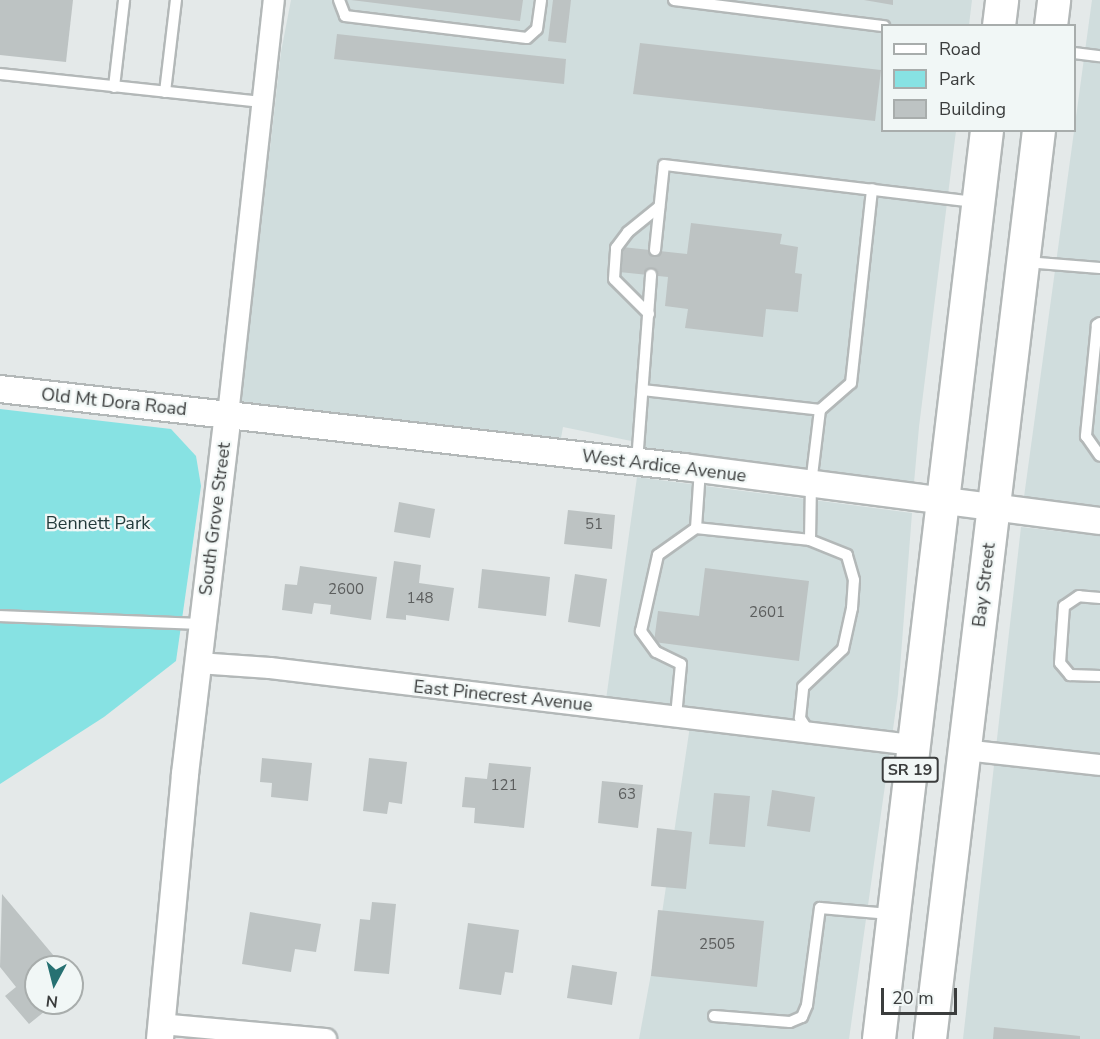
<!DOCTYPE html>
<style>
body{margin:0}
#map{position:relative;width:1100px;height:1039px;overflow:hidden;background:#e4e9e9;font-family:"Nunito Sans",sans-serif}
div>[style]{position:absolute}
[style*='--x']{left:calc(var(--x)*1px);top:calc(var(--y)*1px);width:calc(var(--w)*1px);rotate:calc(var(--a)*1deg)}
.built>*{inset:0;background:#d0dddd}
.green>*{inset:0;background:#87e2e3}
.building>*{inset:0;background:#bdc3c3}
.roads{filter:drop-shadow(2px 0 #b3b8b8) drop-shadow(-2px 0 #b3b8b8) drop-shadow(0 2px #b3b8b8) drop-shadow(0 -2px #b3b8b8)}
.service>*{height:10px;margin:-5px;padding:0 5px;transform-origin:5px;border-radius:5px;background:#fff}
.minor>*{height:20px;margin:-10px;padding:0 10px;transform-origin:10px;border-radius:10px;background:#fff}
.tertiary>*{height:26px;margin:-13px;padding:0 13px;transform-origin:13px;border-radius:13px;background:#fff}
.primary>*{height:32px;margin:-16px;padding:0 16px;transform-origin:16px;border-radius:16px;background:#fff}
span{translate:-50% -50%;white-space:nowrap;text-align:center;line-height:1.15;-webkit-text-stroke:4.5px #f1f7f6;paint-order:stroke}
.number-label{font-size:15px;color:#5c5e5e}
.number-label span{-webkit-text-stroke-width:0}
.shield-label span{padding:2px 4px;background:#f1f7f6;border:2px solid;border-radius:4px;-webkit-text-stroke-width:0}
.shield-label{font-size:16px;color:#3b3d3d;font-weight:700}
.street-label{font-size:18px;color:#3b3d3d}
.park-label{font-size:18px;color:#233b3b}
.legend{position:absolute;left:881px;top:24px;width:195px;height:108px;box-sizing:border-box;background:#f1f7f6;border:2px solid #a8adac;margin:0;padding:8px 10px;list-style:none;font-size:18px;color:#3b3d3d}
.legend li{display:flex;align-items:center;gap:12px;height:30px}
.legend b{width:30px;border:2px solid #a8adac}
.north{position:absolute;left:24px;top:955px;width:60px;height:60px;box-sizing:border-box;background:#f1f7f6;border:2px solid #a8adac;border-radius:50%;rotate:187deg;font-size:16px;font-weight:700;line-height:24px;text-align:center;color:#3b3d3d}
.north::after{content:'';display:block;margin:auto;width:21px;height:27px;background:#267172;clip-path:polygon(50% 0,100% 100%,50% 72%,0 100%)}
.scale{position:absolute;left:881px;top:988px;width:76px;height:27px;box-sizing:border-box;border:3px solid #3b3d3d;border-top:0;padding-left:8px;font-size:18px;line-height:21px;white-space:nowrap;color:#3b3d3d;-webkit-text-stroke:4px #f1f7f6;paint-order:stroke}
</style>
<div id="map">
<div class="built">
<i style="clip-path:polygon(291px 0,972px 0,969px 25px,882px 26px,882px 130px,956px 131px,919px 427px,914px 483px,641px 448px,641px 443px,563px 427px,561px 438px,241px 402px,281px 52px)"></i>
<i style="clip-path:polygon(1092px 0,1100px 0,1100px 506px,1024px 497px)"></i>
<i style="clip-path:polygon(637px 477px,912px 513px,898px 694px,849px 1039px,639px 1039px,661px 920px,690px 726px,604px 714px)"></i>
<i style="clip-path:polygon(1021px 527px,1100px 536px,1100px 1039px,963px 1039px)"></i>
</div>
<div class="green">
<i style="clip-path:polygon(0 409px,171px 429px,196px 456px,201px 486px,176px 661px,104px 717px,0 784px)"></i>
</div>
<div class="building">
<i style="clip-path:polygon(0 0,73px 0,66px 62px,0 55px)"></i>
<i style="clip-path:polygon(351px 0,523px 0,520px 21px)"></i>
<i style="clip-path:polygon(553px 0,571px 0,566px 43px,548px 41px)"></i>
<i style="clip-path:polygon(864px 0,893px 0,893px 5px)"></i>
<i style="clip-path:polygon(337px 34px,566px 59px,564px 84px,334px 59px)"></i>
<i style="clip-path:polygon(640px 43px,881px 70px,875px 121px,633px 94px)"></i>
<i style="clip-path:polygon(691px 223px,782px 234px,780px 244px,798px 247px,795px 273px,802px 274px,798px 312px,766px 309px,763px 337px,685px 328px,688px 309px,665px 306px,668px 277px,619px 272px,622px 247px,687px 254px)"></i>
<i style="clip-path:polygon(399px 502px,435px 509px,430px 538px,394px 532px)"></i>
<i style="clip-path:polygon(568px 510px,615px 515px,612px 549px,564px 544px)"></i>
<i style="clip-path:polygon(394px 561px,421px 565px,419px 583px,454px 588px,449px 621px,406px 615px,406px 620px,386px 618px)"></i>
<i style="clip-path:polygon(300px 566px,377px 577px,371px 620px,330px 614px,331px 605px,314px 603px,312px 614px,282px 610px,285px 584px,297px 585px)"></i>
<i style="clip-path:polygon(705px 568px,809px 581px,799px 661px,654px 642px,658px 611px,699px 616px)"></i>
<i style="clip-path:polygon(482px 569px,550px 577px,546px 616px,478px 608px)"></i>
<i style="clip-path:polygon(575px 574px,607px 579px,600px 627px,568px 622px)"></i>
<i style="clip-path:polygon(262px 758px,312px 763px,308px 801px,271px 797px,272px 783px,260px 782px)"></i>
<i style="clip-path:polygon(369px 758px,407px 762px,402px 804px,389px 802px,387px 814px,363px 811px)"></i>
<i style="clip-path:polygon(489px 763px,531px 767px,524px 828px,474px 823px,475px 808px,462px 807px,465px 777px,487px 779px)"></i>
<i style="clip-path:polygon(602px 781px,643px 785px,638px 828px,598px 823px)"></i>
<i style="clip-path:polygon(772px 790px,815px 797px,810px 832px,767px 826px)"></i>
<i style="clip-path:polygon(714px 793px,750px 796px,745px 847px,709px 844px)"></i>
<i style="clip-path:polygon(657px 828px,692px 832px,686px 889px,651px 886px)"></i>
<i style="clip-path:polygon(2px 894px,59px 962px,54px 967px,36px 967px,36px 1003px,55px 1003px,29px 1024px,5px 996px,16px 987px,0 967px)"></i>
<i style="clip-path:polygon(372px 902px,396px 904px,389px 974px,354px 971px,360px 919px,370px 920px)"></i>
<i style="clip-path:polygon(658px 910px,764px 921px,757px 987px,651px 976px)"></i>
<i style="clip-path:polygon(250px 912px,321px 924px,316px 952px,295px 949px,291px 972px,242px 964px)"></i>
<i style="clip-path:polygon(468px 923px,519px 930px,513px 973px,505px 972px,501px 995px,459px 989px)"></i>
<i style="clip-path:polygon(572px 965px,617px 972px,612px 1005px,567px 998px)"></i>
<i style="clip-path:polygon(994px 1027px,1080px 1036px,1080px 1039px,993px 1039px)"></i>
</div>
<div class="roads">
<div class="service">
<i style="--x:339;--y:0;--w:17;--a:69"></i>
<i style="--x:345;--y:16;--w:183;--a:6.9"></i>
<i style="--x:527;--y:38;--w:13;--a:-42"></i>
<i style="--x:537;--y:29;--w:29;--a:-82"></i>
<i style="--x:674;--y:0;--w:212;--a:7.1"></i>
<i style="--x:1074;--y:53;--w:26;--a:7"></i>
<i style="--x:0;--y:74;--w:263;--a:6.1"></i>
<i style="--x:114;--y:87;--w:88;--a:-83.4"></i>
<i style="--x:165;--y:92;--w:93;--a:-83.2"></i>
<i style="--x:655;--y:250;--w:85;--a:-84"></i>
<i style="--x:664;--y:165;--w:312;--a:6.8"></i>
<i style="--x:1026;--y:262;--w:74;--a:4.6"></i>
<i style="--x:649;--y:314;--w:49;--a:-135"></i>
<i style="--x:614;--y:279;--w:31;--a:-86"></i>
<i style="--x:616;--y:248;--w:20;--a:-53"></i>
<i style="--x:628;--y:232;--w:40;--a:-39"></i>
<i style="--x:1100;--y:323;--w:4;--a:146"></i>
<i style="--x:1097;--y:325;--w:112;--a:95.7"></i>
<i style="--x:1086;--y:436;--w:24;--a:55"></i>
<i style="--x:643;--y:390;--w:178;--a:6.4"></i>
<i style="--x:637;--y:462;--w:188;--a:-85.7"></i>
<i style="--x:696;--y:528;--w:59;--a:-86.1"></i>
<i style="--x:1100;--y:598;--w:21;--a:-175"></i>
<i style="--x:1079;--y:596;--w:18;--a:146"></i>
<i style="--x:1064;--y:606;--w:57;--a:94"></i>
<i style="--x:1060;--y:663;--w:16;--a:50"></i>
<i style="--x:1070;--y:675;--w:30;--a:2"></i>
<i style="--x:0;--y:616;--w:202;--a:2.3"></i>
<i style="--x:676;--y:716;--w:52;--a:-84.5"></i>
<i style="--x:681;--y:664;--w:28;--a:-154"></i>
<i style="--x:656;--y:652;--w:26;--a:-126"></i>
<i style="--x:641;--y:631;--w:78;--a:-77.4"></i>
<i style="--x:658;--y:555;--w:47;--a:-35.4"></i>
<i style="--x:696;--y:528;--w:115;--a:6"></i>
<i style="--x:809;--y:732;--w:17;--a:-123"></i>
<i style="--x:800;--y:718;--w:31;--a:-84"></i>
<i style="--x:803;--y:687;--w:55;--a:-43.5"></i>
<i style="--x:843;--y:649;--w:42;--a:-77.6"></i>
<i style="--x:852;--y:608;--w:28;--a:-86"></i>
<i style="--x:854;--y:580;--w:26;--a:-106"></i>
<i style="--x:847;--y:555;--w:40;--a:-158"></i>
<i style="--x:810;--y:540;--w:56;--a:-89"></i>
<i style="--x:811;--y:484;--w:75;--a:-83.1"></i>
<i style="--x:820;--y:410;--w:41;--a:-41.1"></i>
<i style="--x:851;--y:383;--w:195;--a:-83.8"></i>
<i style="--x:714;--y:1016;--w:76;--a:4.5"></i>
<i style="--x:790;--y:1022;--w:13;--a:-23"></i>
<i style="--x:802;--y:1017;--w:13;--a:-67"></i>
<i style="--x:807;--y:1005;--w:98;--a:-82.4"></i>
<i style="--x:820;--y:908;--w:70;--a:4.9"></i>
</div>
<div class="minor">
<i style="--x:228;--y:415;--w:418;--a:-83.7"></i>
<i style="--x:198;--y:663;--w:72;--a:4"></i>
<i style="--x:270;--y:668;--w:648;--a:6.83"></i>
<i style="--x:964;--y:750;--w:137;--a:6.3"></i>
<i style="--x:161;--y:1024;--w:166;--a:5.2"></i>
</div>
<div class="tertiary">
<i style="--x:0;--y:389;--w:688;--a:6.51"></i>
<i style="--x:684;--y:467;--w:419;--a:7.4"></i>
<i style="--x:160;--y:1039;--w:266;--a:-84.6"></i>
<i style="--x:185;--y:774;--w:362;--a:-83.2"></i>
</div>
<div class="primary">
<i style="--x:999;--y:26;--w:26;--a:-83"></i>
<i style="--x:1051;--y:26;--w:26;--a:-83"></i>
<i style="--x:879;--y:1039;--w:915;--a:-83.22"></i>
<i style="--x:930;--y:1039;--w:916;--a:-83.16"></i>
</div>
</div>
<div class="number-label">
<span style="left:594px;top:525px">51</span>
<span style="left:346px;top:590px">2600</span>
<span style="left:420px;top:599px">148</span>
<span style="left:767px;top:613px">2601</span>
<span style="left:504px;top:786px">121</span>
<span style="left:627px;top:795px">63</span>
<span style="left:717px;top:945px">2505</span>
</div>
<div class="shield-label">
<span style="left:910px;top:770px">SR 19</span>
</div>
<div class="street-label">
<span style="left:114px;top:402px;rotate:6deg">Old Mt Dora Road</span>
<span style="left:664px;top:466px;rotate:7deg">West Ardice Avenue</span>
<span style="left:215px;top:519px;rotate:-83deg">South Grove Street</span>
<span style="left:984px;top:585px;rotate:-83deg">Bay Street</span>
<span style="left:503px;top:696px;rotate:6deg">East Pinecrest Avenue</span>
</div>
<div class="park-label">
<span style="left:98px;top:523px">Bennett Park</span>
</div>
<ul class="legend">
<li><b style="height:8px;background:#fff"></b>Road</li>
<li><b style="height:16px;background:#87e2e3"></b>Park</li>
<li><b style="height:16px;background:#bdc3c3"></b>Building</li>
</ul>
<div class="north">N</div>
<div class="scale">20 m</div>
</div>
